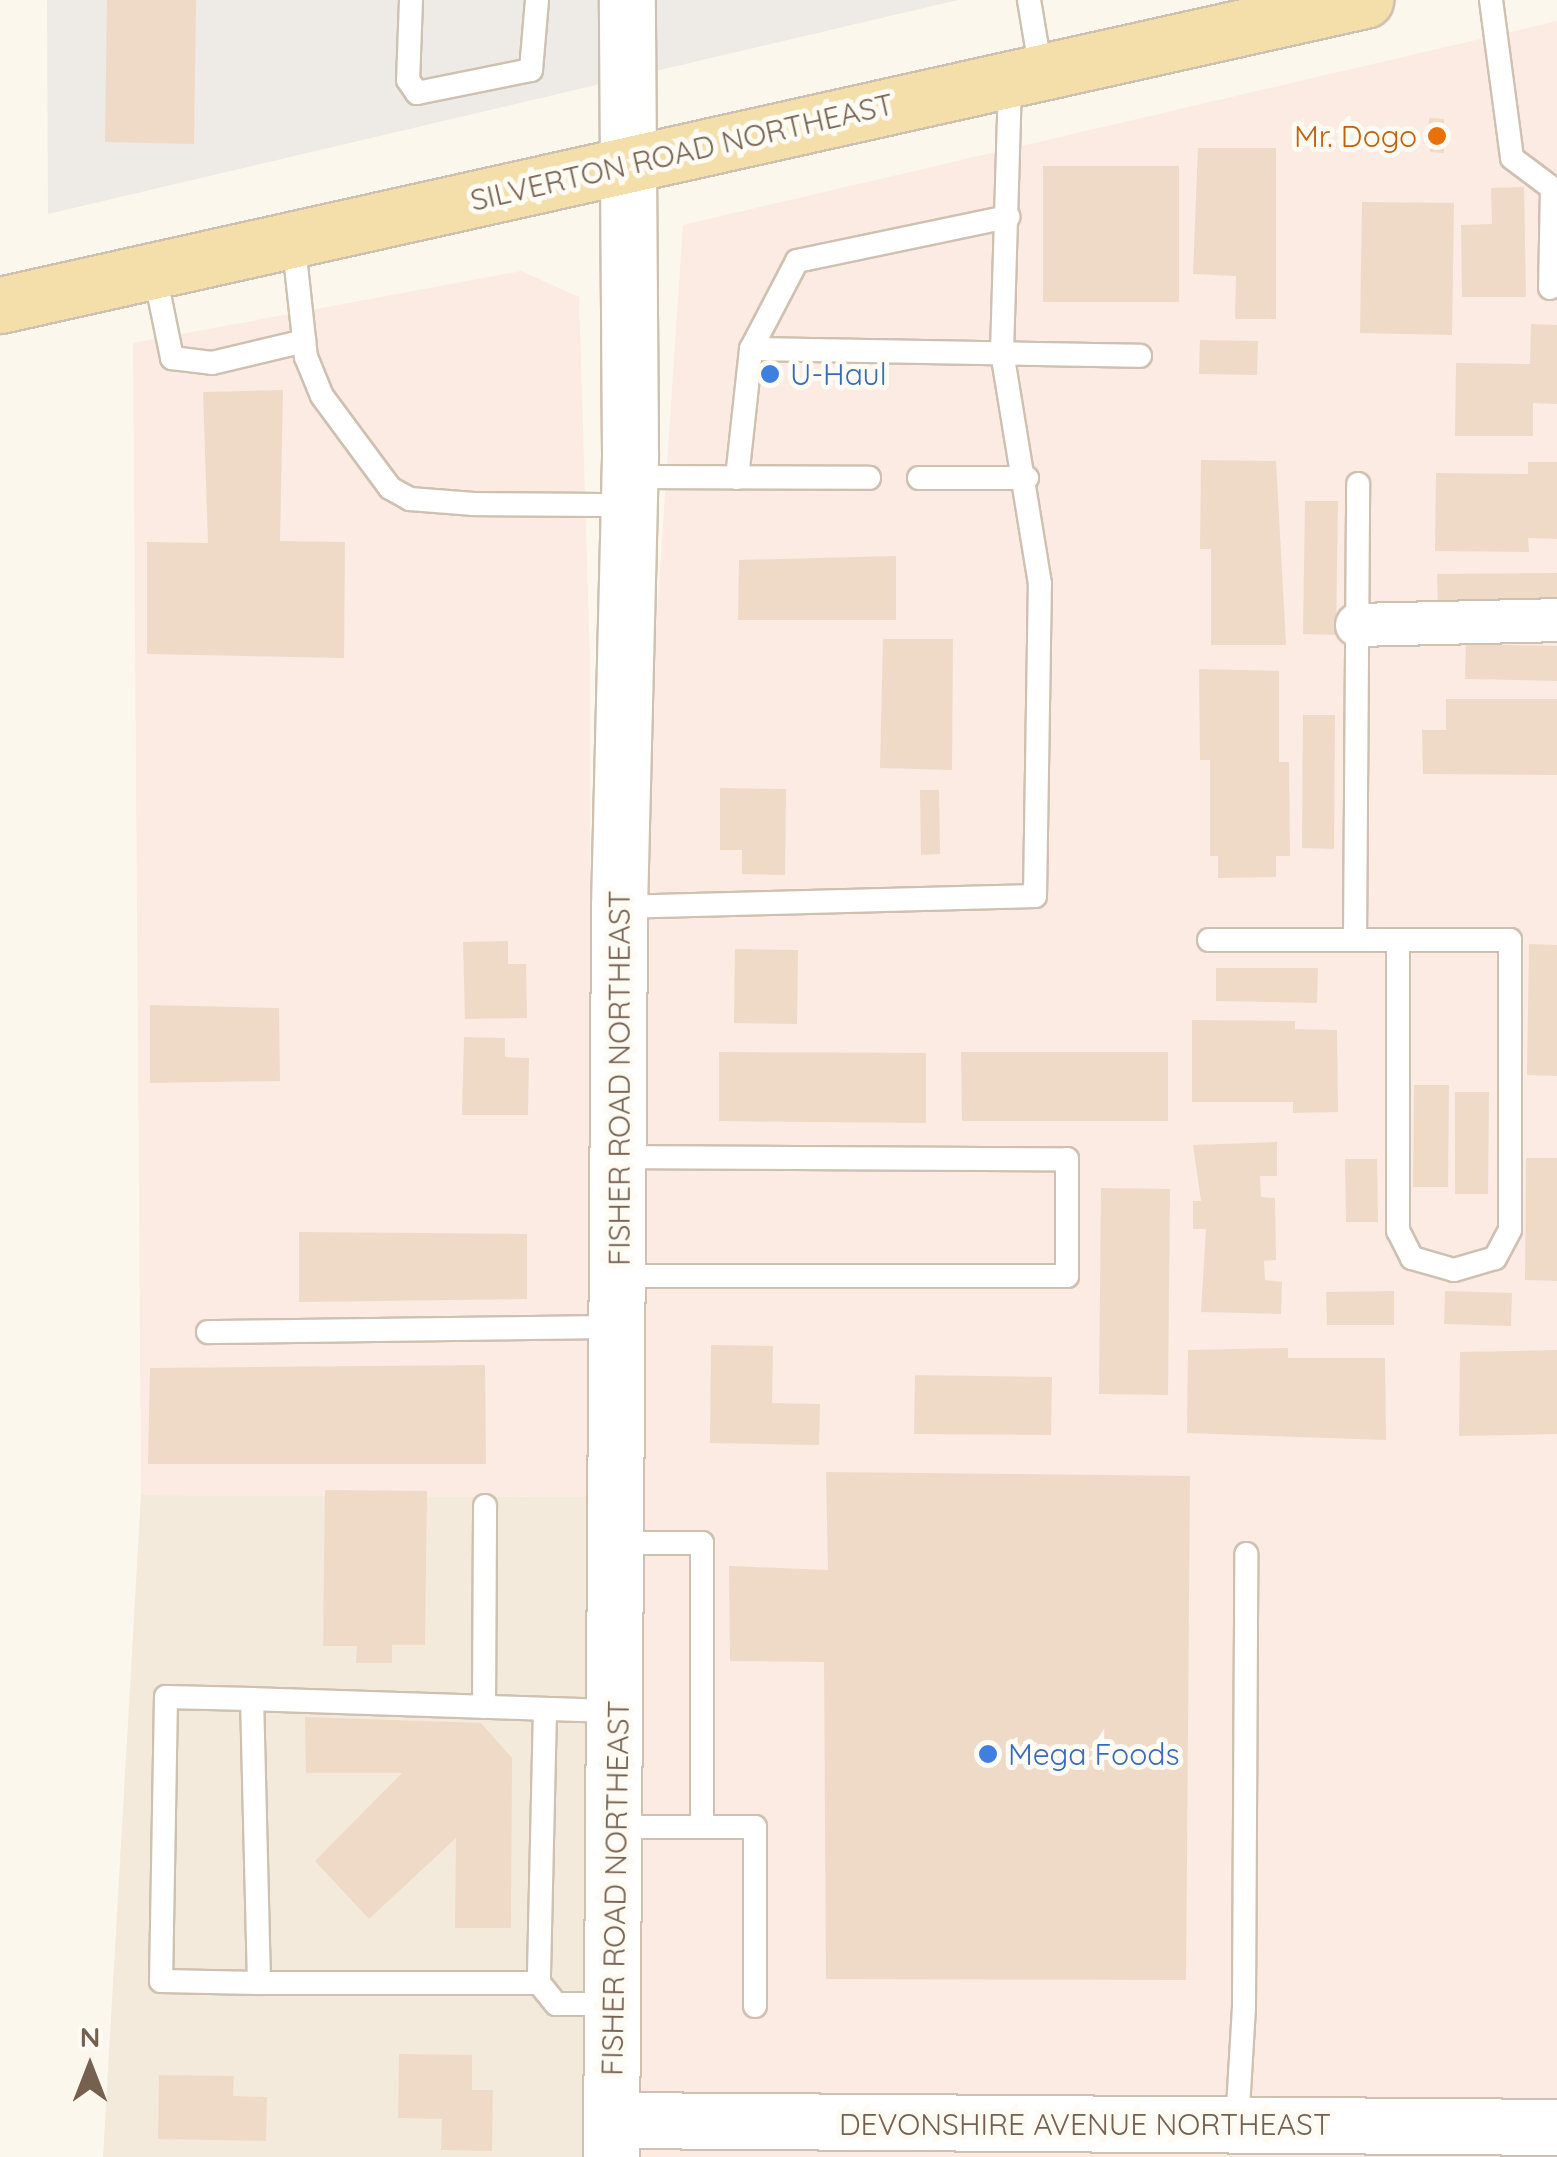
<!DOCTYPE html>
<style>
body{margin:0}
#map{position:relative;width:1557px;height:2157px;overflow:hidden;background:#fcf7ed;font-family:Quicksand,sans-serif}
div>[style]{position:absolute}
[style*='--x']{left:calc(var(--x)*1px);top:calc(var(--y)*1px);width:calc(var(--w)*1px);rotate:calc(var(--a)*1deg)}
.residential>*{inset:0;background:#f3eadc}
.commercial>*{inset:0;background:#fbebe2}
.industrial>*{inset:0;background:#eeeae5}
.building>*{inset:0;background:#efdac7}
.roads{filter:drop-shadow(2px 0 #cec1b2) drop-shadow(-2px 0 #cec1b2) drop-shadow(0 2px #cec1b2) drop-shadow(0 -2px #cec1b2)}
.lane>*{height:22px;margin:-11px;padding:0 11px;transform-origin:11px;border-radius:11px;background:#fff}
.street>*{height:42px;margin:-21px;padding:0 21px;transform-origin:21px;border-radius:21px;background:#fff}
.secondary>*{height:55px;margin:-27.5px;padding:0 27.5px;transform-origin:27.5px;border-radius:27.5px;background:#fff}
.primary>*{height:55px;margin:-27.5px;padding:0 27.5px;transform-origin:27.5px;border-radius:27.5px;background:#f4dfab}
.dots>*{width:28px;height:28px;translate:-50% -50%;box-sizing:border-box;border:5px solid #fefbf4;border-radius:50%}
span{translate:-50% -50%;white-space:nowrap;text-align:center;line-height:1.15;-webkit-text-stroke:10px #fefbf4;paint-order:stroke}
.food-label{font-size:30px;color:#c56008}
.right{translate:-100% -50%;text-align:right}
.street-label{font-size:30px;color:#766150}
.shop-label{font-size:30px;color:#366cbe}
.left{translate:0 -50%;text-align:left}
.north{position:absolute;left:40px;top:2017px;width:100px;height:100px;-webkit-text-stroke:8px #fefbf4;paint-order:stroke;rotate:0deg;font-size:28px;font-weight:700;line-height:40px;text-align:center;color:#766150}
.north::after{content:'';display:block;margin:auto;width:35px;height:45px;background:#766150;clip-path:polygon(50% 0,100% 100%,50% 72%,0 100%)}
</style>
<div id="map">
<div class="residential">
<i style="clip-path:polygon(141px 1495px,645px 1497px,638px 2157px,103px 2157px)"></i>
</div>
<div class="commercial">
<i style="clip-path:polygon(1557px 21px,1557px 2157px,638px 2157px,644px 810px,683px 225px)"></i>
<i style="clip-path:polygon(521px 271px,579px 297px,590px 659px,590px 1497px,141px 1495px,133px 343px)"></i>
</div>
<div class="industrial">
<i style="clip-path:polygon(47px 0,958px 0,48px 214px)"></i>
</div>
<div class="building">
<i style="clip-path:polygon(107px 0,196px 0,194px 144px,105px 142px)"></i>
<i style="clip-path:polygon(1429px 118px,1444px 119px,1444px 153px,1430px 152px)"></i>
<i style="clip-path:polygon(1198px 148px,1276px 148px,1276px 319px,1235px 319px,1236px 276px,1193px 274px)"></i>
<i style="clip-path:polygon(1043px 166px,1179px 166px,1179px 302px,1043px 302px)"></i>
<i style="clip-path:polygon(1524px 187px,1526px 297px,1462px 297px,1461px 225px,1492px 224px,1491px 188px)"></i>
<i style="clip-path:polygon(1362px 202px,1454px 203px,1452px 335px,1360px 333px)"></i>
<i style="clip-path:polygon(1531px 324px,1557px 325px,1557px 404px,1533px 403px,1533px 436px,1455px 436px,1456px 363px,1530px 364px)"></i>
<i style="clip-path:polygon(1200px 340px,1258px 341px,1257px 375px,1199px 374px)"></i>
<i style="clip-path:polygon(283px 390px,280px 541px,345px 542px,344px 658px,147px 654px,147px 542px,208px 543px,203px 392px)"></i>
<i style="clip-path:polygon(1201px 460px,1276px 461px,1286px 645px,1211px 645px,1211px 549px,1200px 549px)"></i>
<i style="clip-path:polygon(1528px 462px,1557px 462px,1557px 539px,1528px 538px,1529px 552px,1435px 551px,1436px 473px,1528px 474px)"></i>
<i style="clip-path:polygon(1305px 501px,1338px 501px,1336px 635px,1303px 634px)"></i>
<i style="clip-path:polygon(896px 556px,896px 620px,738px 620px,739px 560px)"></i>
<i style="clip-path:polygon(1557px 573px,1557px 605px,1438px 607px,1437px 574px)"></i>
<i style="clip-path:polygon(883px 639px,953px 639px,952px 770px,880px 768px)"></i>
<i style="clip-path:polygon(1466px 644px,1557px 646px,1557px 681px,1465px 679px)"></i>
<i style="clip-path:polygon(1199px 669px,1279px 671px,1279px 762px,1289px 762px,1290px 856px,1276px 856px,1276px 877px,1218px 878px,1218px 856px,1210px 856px,1210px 760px,1200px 760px)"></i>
<i style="clip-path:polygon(1446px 699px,1557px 699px,1557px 775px,1423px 774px,1422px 730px,1446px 730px)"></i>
<i style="clip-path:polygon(1303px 715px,1335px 715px,1334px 849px,1302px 848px)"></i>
<i style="clip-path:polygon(720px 788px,786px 789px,785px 875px,742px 874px,742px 850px,720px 850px)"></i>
<i style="clip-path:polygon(920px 790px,939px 790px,940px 854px,921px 855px)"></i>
<i style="clip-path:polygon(508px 941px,508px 964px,526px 964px,527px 1018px,465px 1019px,463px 942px)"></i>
<i style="clip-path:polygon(1529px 944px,1557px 945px,1557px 1076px,1527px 1075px)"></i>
<i style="clip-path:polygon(735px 949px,798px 950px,797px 1024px,734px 1023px)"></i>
<i style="clip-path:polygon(1216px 968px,1318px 968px,1317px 1003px,1216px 1001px)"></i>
<i style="clip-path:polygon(150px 1005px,279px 1008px,280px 1081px,150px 1083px)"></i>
<i style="clip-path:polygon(1192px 1020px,1295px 1021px,1295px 1029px,1337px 1030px,1338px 1112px,1293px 1113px,1293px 1102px,1192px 1102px)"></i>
<i style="clip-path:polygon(464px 1037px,505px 1038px,505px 1057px,529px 1058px,528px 1115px,462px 1115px)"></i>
<i style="clip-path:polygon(719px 1052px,926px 1053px,926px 1123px,719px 1121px)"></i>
<i style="clip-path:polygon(961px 1052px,1168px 1052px,1168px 1121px,962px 1121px)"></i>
<i style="clip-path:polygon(1414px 1085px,1449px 1085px,1448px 1187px,1413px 1187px)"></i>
<i style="clip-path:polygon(1455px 1092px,1489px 1092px,1488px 1194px,1455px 1194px)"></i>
<i style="clip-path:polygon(1277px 1142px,1277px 1176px,1260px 1176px,1261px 1197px,1275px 1198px,1276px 1260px,1264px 1261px,1265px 1280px,1282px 1282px,1281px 1314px,1201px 1312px,1206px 1229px,1193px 1229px,1193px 1201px,1201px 1201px,1193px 1145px)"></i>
<i style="clip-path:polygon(1526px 1158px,1557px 1158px,1557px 1281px,1525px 1280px)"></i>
<i style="clip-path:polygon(1345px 1159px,1377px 1159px,1378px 1222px,1346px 1222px)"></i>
<i style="clip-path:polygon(1101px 1188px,1170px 1189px,1168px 1395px,1099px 1394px)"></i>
<i style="clip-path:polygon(299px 1232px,527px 1234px,527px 1299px,299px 1302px)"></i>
<i style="clip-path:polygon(1394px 1291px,1394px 1325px,1327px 1325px,1326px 1292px)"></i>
<i style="clip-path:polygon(1445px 1291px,1512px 1293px,1511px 1326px,1444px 1324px)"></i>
<i style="clip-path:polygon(711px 1345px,773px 1346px,772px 1403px,820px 1404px,819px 1445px,710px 1443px)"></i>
<i style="clip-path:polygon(1288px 1348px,1288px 1358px,1385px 1358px,1386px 1440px,1187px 1433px,1188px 1350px)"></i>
<i style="clip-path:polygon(1557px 1350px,1557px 1434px,1459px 1436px,1460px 1352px)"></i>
<i style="clip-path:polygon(485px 1365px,486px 1464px,148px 1464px,150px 1368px)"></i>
<i style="clip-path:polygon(915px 1375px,1052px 1377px,1051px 1435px,914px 1434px)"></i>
<i style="clip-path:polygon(826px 1472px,1190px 1476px,1186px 1980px,826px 1979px,824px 1662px,730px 1661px,729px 1566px,828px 1570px)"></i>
<i style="clip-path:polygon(325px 1490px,427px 1491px,425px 1645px,392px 1645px,392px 1663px,356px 1663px,357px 1646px,323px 1646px)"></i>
<i style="clip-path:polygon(305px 1717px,481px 1723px,512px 1758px,511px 1928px,455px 1928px,456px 1838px,369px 1919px,315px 1861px,402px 1773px,306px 1773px)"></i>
<i style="clip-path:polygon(399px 2054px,472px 2055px,472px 2090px,493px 2090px,492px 2151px,441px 2150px,442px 2119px,398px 2118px)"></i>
<i style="clip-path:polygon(159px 2075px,234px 2076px,233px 2096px,267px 2097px,266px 2141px,158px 2139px)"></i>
</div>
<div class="roads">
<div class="lane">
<i style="--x:411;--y:0;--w:80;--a:92.1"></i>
<i style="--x:408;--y:80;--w:16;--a:55"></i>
<i style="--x:417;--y:93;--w:116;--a:-11.4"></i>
<i style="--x:531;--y:70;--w:70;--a:-85.1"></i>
<i style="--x:1029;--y:0;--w:73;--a:80.5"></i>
<i style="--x:1491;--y:0;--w:159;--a:82.4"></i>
<i style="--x:1512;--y:158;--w:50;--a:36.9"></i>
<i style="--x:1552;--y:188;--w:100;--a:91.1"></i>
<i style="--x:293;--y:238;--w:120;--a:83.8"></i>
<i style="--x:306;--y:357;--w:42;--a:67.7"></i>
<i style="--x:322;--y:396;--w:114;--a:53.5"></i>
<i style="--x:390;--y:488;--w:23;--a:29"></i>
<i style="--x:410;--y:499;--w:64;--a:4.5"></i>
<i style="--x:474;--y:504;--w:154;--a:0.4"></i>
<i style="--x:154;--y:270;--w:90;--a:78.4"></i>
<i style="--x:172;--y:358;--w:40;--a:7.1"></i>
<i style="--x:212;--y:363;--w:95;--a:-13.4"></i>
<i style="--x:751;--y:349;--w:389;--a:1"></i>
<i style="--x:629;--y:477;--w:240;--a:0.2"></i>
<i style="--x:737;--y:478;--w:130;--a:-83.8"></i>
<i style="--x:751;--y:349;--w:99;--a:-62.4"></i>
<i style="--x:797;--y:261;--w:216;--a:-11.8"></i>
<i style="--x:919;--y:478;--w:108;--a:0"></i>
<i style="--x:619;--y:907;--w:416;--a:-1.5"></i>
<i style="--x:1035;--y:896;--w:312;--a:-89.1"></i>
<i style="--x:1040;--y:584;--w:234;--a:-99.3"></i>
<i style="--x:1002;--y:353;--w:274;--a:-88.3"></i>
<i style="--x:1209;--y:940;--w:301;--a:0"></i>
<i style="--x:1510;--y:940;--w:290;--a:90"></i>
<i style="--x:1510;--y:1230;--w:32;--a:118"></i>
<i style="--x:1495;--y:1258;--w:43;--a:163.7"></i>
<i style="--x:1454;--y:1270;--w:44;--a:-164.1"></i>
<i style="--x:1412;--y:1258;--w:30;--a:-117"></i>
<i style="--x:1398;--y:1231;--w:291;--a:-90"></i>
<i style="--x:1355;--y:940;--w:456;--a:-89.6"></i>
<i style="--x:618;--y:1157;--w:449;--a:0.3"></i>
<i style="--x:1067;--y:1159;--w:117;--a:90"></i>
<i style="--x:1067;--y:1276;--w:449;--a:180"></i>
<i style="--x:208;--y:1332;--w:410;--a:-0.7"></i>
<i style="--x:252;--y:1699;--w:86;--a:-178.7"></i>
<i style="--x:166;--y:1697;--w:284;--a:91"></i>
<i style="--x:161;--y:1981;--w:98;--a:1.2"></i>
<i style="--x:484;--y:1707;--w:201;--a:-89.7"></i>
<i style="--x:545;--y:1709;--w:274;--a:91.3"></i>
<i style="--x:539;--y:1983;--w:27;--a:51"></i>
<i style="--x:556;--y:2004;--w:54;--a:0"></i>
<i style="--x:616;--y:1827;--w:86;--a:0"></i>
<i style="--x:702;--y:1827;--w:284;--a:-90"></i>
<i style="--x:702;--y:1543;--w:84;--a:180"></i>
<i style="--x:702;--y:1827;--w:53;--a:0"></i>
<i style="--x:755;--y:1827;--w:179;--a:90"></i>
<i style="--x:539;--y:1983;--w:280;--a:180"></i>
<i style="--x:259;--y:1983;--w:284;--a:-91.4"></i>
<i style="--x:252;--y:1699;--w:363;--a:1.9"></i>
<i style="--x:1237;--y:2125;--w:119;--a:-86.6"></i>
<i style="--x:1244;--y:2006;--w:452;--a:-89.7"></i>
</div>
<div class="street">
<i style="--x:1357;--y:625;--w:200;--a:-1.4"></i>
</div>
<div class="secondary">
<i style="--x:613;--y:2120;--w:944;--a:0.42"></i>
<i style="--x:611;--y:2157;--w:1250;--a:-89.63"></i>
<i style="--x:619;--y:907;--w:454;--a:-88.6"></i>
<i style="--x:630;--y:453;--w:453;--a:-90.4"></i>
</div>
<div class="primary">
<i style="--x:0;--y:305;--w:1399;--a:-12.6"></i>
</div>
</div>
<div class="dots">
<i style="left:1437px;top:136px;background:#e8710a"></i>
<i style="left:770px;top:374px;background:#3f7fe0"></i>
<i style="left:988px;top:1754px;background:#3f7fe0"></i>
</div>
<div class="food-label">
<span class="right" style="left:1417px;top:136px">Mr. Dogo</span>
</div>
<div class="street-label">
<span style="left:682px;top:152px;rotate:-13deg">SILVERTON ROAD NORTHEAST</span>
<span style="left:619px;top:1078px;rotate:-90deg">FISHER ROAD NORTHEAST</span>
<span style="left:615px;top:1888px;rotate:-89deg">FISHER ROAD NORTHEAST</span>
<span style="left:1085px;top:2124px">DEVONSHIRE AVENUE NORTHEAST</span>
</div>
<div class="shop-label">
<span class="left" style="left:790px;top:374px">U-Haul</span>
<span class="left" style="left:1008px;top:1754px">Mega Foods</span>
</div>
<div class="north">N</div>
</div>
